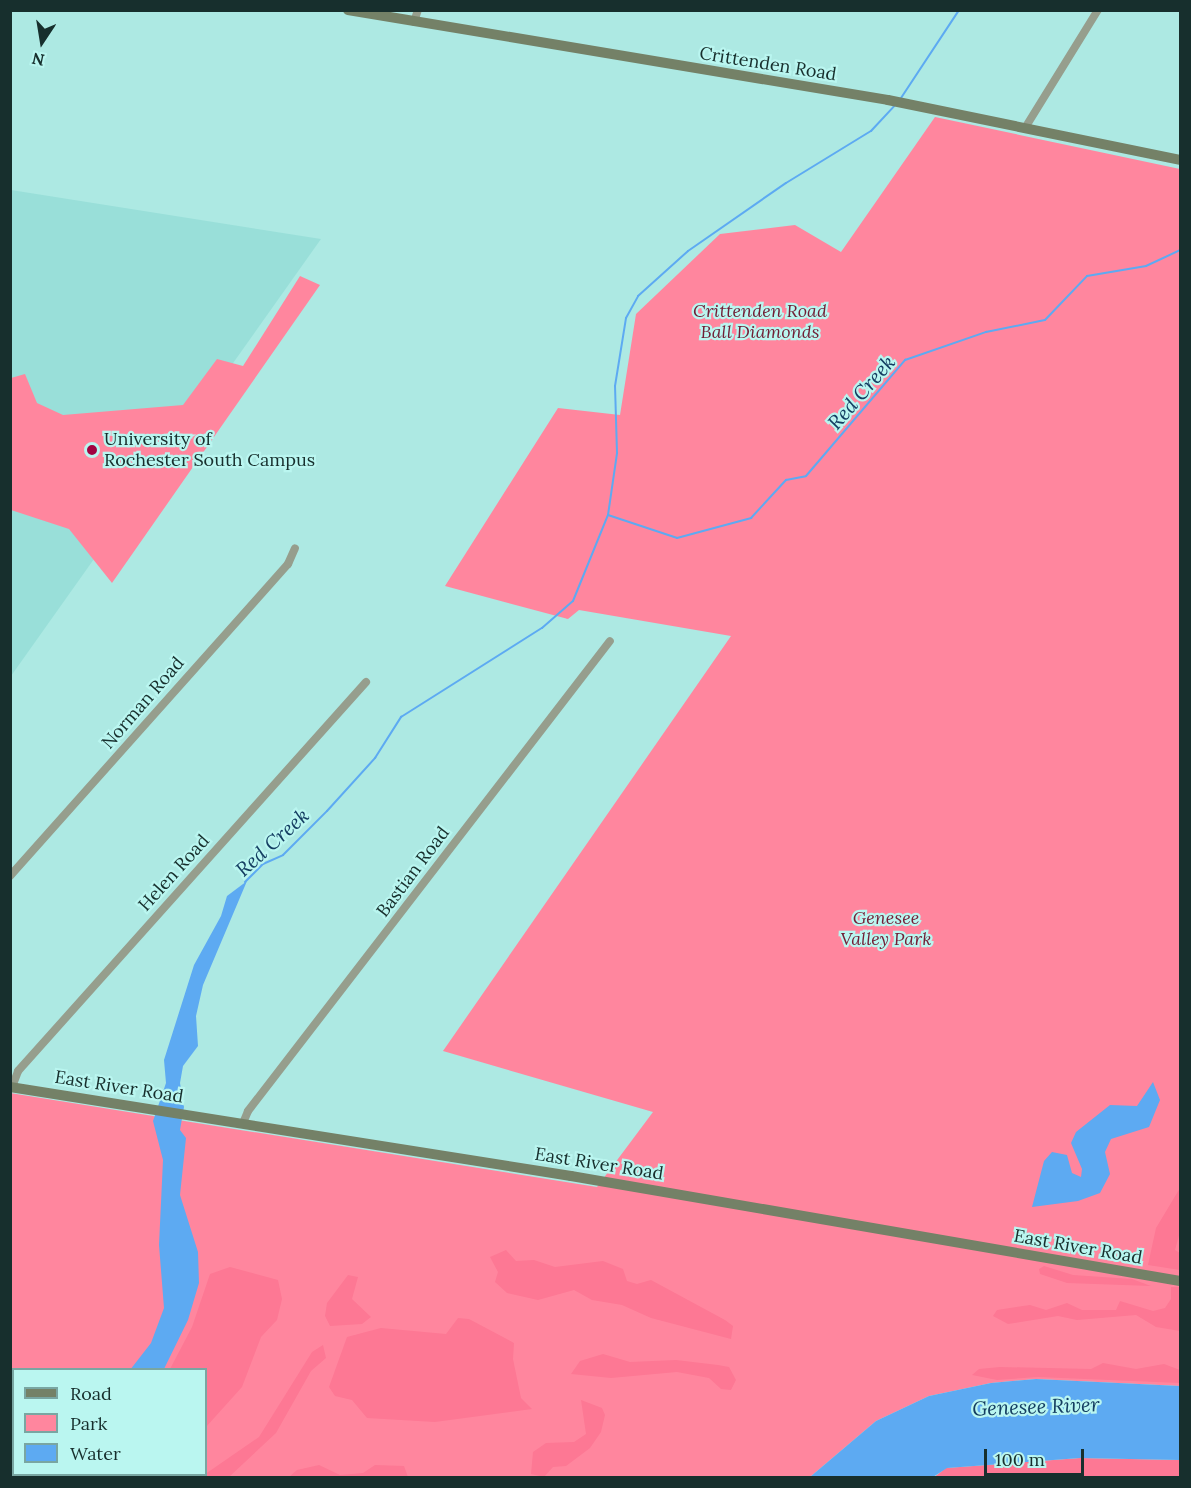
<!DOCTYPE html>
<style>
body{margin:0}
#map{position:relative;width:1191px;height:1488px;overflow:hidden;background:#ade9e3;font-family:Lora,serif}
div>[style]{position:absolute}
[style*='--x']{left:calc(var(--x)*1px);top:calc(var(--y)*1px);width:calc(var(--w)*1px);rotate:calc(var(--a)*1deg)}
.built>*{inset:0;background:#99dfd9}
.green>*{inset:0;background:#ff869e}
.forest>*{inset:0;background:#fd7894}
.water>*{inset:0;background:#5daaf2}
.stream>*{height:2px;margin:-1px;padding:0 1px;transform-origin:1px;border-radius:1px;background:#5daaf2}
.street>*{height:8px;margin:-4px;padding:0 4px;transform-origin:4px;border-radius:4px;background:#969e8d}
.secondary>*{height:10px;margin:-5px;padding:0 5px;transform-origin:5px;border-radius:5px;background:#748167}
.dots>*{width:16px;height:16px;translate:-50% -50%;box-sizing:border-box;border:3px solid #baf6f0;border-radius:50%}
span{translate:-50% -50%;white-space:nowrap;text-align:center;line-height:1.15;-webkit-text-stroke:4.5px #baf6f0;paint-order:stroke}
.street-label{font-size:18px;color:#172f2d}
.park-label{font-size:18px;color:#711e35;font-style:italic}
.poi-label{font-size:18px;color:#172f2d}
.left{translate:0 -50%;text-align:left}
.water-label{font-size:20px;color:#143d61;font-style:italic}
.frame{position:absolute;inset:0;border:12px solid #172f2d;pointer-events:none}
.legend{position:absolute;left:12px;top:1368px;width:195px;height:108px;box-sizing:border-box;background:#baf6f0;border:2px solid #79a6a2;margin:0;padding:8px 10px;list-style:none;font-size:18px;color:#172f2d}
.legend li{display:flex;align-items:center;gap:12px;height:30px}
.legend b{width:30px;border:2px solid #79a6a2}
.north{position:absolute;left:12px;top:12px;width:60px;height:60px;-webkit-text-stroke:4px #baf6f0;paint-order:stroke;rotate:192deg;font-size:16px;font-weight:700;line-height:24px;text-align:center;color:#172f2d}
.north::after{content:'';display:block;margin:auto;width:21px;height:27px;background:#172f2d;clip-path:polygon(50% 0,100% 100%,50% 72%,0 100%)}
.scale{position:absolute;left:984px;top:1449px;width:100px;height:27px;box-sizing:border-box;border:3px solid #172f2d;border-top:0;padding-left:8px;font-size:18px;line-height:21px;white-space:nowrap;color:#172f2d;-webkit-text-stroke:4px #baf6f0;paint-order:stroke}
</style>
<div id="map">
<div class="built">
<i style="clip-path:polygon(11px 190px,321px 239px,11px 676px)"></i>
</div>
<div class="green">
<i style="clip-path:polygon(evenodd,935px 117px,1180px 169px,1180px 1386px,1036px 1379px,991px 1383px,929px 1396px,876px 1421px,810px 1477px,11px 1477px,10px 1093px,597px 1187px,653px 1112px,443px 1051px,731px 636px,579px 610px,568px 619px,445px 586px,558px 408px,620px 415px,636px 314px,720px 234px,795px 225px,841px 252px,935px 117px,14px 1370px,206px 1370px,206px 1474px,14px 1474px,14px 1370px)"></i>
<i style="clip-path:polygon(300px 276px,320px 285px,112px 583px,69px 529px,11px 510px,11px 378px,25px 374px,37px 403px,63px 415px,183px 405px,217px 359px,243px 366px)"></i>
</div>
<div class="forest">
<i style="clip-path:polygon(1180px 1188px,1180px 1232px,1175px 1250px,1180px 1253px,1180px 1270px,1148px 1265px,1156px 1228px)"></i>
<i style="clip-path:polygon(506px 1250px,516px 1261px,534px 1260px,555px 1267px,603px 1261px,623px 1269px,627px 1281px,637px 1284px,651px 1280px,725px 1320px,733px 1326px,731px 1339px,651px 1318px,622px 1305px,592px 1300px,574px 1290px,538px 1300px,507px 1293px,495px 1282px,498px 1272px,490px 1257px)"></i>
<i style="clip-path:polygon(1044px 1266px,1073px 1275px,1132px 1279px,1151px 1286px,1067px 1283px,1040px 1274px,1039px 1269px)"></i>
<i style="clip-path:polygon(230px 1267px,278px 1280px,282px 1299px,277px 1320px,261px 1337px,242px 1387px,206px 1427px,206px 1370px,170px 1369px,192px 1327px,210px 1274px)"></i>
<i style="clip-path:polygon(348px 1275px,358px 1277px,352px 1299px,371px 1317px,362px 1324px,330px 1326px,325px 1316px,327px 1303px)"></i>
<i style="clip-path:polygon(1171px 1287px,1180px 1287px,1180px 1331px,1156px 1327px,1136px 1315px,1077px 1320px,1058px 1316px,1008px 1324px,993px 1316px,997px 1310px,1030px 1305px,1046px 1310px,1067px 1303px,1082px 1310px,1116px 1310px,1120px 1301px,1153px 1311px,1165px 1308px,1171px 1299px)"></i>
<i style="clip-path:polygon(458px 1318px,469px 1319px,514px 1343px,513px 1359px,521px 1398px,532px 1409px,435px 1422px,367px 1418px,352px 1400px,335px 1396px,329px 1387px,347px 1337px,381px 1328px,446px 1334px)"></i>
<i style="clip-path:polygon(323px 1345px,326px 1358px,311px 1371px,276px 1433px,229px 1477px,201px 1477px,259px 1437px,312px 1352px)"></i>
<i style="clip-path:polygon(603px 1354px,630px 1362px,676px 1360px,718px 1365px,729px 1367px,736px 1380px,731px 1390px,721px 1389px,709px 1378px,677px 1372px,611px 1378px,571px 1374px,580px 1361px)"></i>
<i style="clip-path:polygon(1103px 1363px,1136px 1369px,1164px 1364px,1180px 1370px,1180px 1383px,1038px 1377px,997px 1380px,972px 1375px,979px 1369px,1000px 1367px,1091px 1369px)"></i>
<i style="clip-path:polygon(581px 1400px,602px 1408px,605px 1415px,601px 1432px,590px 1448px,566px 1466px,553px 1467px,544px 1477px,531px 1474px,533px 1452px,546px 1443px,574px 1442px,586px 1434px)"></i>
<i style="clip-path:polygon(1080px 1458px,1180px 1460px,1180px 1477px,933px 1478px,946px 1468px)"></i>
<i style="clip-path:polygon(319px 1465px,340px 1475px,363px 1473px,375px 1465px,404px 1466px,408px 1477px,289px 1477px,297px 1470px)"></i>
</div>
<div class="water">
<i style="clip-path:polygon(247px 881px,203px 985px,196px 1016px,198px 1046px,183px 1066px,180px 1083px,184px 1107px,180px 1130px,186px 1138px,180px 1195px,198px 1252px,199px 1283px,188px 1320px,164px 1369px,130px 1370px,151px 1343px,164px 1308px,159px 1245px,163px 1160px,153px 1121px,166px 1083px,164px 1060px,194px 965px,221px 916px,227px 896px)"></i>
<i style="clip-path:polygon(1153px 1082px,1160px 1100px,1149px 1127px,1111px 1139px,1105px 1152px,1110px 1174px,1100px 1193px,1078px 1201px,1032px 1207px,1044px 1161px,1052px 1152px,1067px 1155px,1072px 1173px,1081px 1177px,1082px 1169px,1071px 1143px,1076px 1132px,1110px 1105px,1137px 1106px)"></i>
<i style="clip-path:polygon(1036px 1379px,1180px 1386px,1180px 1460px,1080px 1458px,947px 1468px,933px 1477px,810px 1477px,876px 1421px,929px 1396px,991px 1383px)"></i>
</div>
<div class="stream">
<i style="--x:901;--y:98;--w:105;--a:-56.6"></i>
<i style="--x:608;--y:515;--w:73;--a:18.4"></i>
<i style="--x:677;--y:538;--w:77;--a:-15.1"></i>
<i style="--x:751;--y:518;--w:52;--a:-47.4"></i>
<i style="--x:786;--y:480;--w:20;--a:-11"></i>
<i style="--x:806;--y:476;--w:153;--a:-49.5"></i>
<i style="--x:905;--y:360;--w:86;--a:-19.1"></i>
<i style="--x:986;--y:332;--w:60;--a:-11.5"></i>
<i style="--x:1045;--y:320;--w:61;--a:-46.3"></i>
<i style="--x:1087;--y:276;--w:60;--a:-9.6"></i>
<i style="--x:1146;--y:266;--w:38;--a:-25"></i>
<i style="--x:245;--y:882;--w:25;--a:-45"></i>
<i style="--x:263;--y:864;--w:22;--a:-24"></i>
<i style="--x:283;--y:855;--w:62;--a:-45"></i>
<i style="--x:327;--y:811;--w:72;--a:-47.8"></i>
<i style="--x:375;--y:758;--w:49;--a:-57.6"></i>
<i style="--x:401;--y:717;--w:167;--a:-32.3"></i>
<i style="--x:542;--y:628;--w:41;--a:-41.1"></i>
<i style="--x:573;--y:601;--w:93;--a:-67.9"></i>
<i style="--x:608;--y:515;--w:63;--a:-81.7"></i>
<i style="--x:617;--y:453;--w:67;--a:-91.7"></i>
<i style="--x:615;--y:386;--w:69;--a:-80.8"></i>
<i style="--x:626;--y:318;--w:25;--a:-61"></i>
<i style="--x:638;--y:296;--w:67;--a:-42"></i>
<i style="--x:688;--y:251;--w:119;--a:-34.8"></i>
<i style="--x:786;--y:183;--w:100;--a:-31.5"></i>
<i style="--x:871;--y:131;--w:35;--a:-47"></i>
</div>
<div class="street">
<i style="--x:414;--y:22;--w:13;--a:-72"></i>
<i style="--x:1025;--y:128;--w:139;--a:-58.3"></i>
<i style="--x:10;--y:876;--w:418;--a:-48.3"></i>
<i style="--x:288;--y:564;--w:17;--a:-66"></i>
<i style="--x:12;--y:1087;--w:17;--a:-69"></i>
<i style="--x:18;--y:1071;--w:522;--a:-48.18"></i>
<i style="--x:243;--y:1123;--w:13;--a:-67"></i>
<i style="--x:248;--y:1111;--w:593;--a:-52.4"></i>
</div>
<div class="secondary">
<i style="--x:348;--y:10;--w:547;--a:9.46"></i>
<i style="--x:888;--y:100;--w:298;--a:11.6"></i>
<i style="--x:10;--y:1087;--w:568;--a:9.01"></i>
<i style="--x:571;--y:1176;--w:618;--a:9.78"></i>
</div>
<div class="dots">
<i style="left:92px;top:450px;background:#a00341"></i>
</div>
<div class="street-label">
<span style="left:768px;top:64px;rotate:9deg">Crittenden Road</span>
<span style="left:143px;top:703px;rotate:-49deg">Norman Road</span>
<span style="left:413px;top:872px;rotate:-53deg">Bastian Road</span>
<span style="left:174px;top:873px;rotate:-48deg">Helen Road</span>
<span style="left:119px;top:1087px;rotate:9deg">East River Road</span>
<span style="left:599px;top:1164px;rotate:9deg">East River Road</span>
<span style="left:1078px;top:1247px;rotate:10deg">East River Road</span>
</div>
<div class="park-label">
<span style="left:760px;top:322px">Crittenden Road<br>Ball Diamonds</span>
<span style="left:886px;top:929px">Genesee<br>Valley Park</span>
</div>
<div class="poi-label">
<span class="left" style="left:104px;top:450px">University of<br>Rochester South Campus</span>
</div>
<div class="water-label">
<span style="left:861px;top:392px;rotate:-49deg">Red Creek</span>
<span style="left:272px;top:842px;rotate:-42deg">Red Creek</span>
<span style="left:1036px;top:1406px;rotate:-2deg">Genesee River</span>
</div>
<div class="frame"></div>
<ul class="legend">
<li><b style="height:8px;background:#748167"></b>Road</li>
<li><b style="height:16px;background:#ff869e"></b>Park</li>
<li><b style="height:16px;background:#5daaf2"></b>Water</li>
</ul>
<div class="north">N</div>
<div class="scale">100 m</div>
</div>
